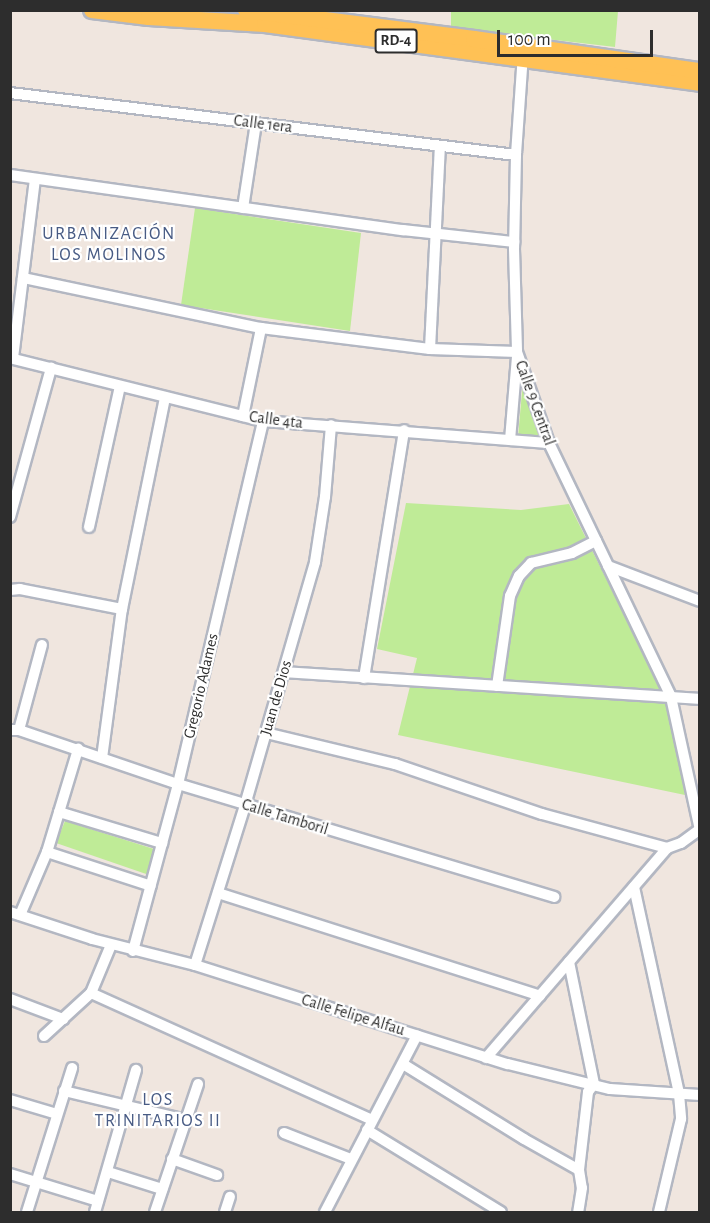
<!DOCTYPE html>
<meta charset="utf-8">
<style>
body{margin:0}
#map{position:relative;width:710px;height:1223px;overflow:hidden;background:#f0e6df;font-family:"Alegreya Sans",sans-serif}
div>[style]{position:absolute}
[style*='--x']{left:calc(var(--x)*1px);top:calc(var(--y)*1px);width:calc(var(--w)*1px);rotate:calc(var(--a)*1deg)}
.green>*{inset:0;background:#bfeb97}
.roads{filter:drop-shadow(2px 0 #b3b7c2) drop-shadow(-2px 0 #b3b7c2) drop-shadow(0 2px #b3b7c2) drop-shadow(0 -2px #b3b7c2)}
.minor>*{height:10px;margin:-5px;padding:0 5px;transform-origin:5px;border-radius:5px;background:#fff}
.primary>*{height:16px;margin:-8px;padding:0 8px;transform-origin:8px;border-radius:8px;background:#ffc155}
span{translate:-50% -50%;white-space:nowrap;text-align:center;line-height:1.15;-webkit-text-stroke:4.5px #fff;paint-order:stroke}
.shield-label span{padding:2px 4px;background:#fff;border:2px solid;border-radius:4px;-webkit-text-stroke-width:0}
.shield-label{font-size:15px;color:#2d2d2d;font-weight:700}
.street-label{font-size:16px;color:#2d2d2d}
.neighbourhood-label{font-size:18px;color:#485b84;letter-spacing:1.5px}
.frame{position:absolute;inset:0;border:12px solid #2d2d2d;pointer-events:none}
.scale{position:absolute;left:497px;top:30px;width:156px;height:27px;box-sizing:border-box;border:3px solid #2d2d2d;border-top:0;padding-left:8px;font-size:18px;line-height:21px;white-space:nowrap;color:#2d2d2d;-webkit-text-stroke:4px #fff;paint-order:stroke}
</style>
<div id="map">
<div class="green">
<i style="clip-path:polygon(451px 11px,618px 11px,615px 47px,451px 28px)"></i>
<i style="clip-path:polygon(195px 208px,361px 233px,350px 331px,181px 305px)"></i>
<i style="clip-path:polygon(523px 380px,543px 439px,518px 438px)"></i>
<i style="clip-path:polygon(406px 503px,521px 510px,569px 504px,667px 701px,685px 795px,398px 735px,417px 658px,377px 649px)"></i>
<i style="clip-path:polygon(65px 821px,154px 849px,149px 875px,56px 843px)"></i>
</div>
<div class="roads">
<div class="minor">
<i style="--x:523;--y:54;--w:101;--a:94"></i>
<i style="--x:516;--y:155;--w:94;--a:91.2"></i>
<i style="--x:514;--y:249;--w:103;--a:88.3"></i>
<i style="--x:517;--y:352;--w:96;--a:70.6"></i>
<i style="--x:549;--y:443;--w:282;--a:64.3"></i>
<i style="--x:671;--y:697;--w:136;--a:77.7"></i>
<i style="--x:10;--y:93;--w:510;--a:6.99"></i>
<i style="--x:10;--y:175;--w:397;--a:8"></i>
<i style="--x:403;--y:230;--w:112;--a:6.2"></i>
<i style="--x:243;--y:208;--w:86;--a:-81.3"></i>
<i style="--x:23;--y:278;--w:243;--a:11.9"></i>
<i style="--x:261;--y:328;--w:170;--a:7.1"></i>
<i style="--x:430;--y:349;--w:87;--a:2"></i>
<i style="--x:430;--y:349;--w:203;--a:-87.2"></i>
<i style="--x:10;--y:358;--w:261;--a:14"></i>
<i style="--x:263;--y:421;--w:287;--a:4.4"></i>
<i style="--x:13;--y:358;--w:180;--a:-83"></i>
<i style="--x:243;--y:416;--w:90;--a:-78.4"></i>
<i style="--x:510;--y:440;--w:83;--a:-85.2"></i>
<i style="--x:10;--y:517;--w:155;--a:-74.6"></i>
<i style="--x:89;--y:527;--w:144;--a:-77.6"></i>
<i style="--x:608;--y:566;--w:98;--a:20.8"></i>
<i style="--x:10;--y:590;--w:10;--a:-6"></i>
<i style="--x:20;--y:589;--w:104;--a:11.1"></i>
<i style="--x:284;--y:672;--w:417;--a:3.7"></i>
<i style="--x:364;--y:678;--w:251;--a:-80.8"></i>
<i style="--x:497;--y:686;--w:91;--a:-81.8"></i>
<i style="--x:510;--y:596;--w:22;--a:-66"></i>
<i style="--x:519;--y:576;--w:18;--a:-47"></i>
<i style="--x:531;--y:563;--w:42;--a:-13.7"></i>
<i style="--x:572;--y:553;--w:27;--a:-27"></i>
<i style="--x:10;--y:730;--w:9;--a:0"></i>
<i style="--x:19;--y:730;--w:168;--a:18.8"></i>
<i style="--x:178;--y:784;--w:393;--a:16.7"></i>
<i style="--x:19;--y:730;--w:88;--a:-74.9"></i>
<i style="--x:266;--y:733;--w:133;--a:13.5"></i>
<i style="--x:395;--y:764;--w:155;--a:18.8"></i>
<i style="--x:542;--y:814;--w:130;--a:15.2"></i>
<i style="--x:667;--y:848;--w:15;--a:-20"></i>
<i style="--x:681;--y:843;--w:24;--a:-36"></i>
<i style="--x:102;--y:758;--w:150;--a:-82.4"></i>
<i style="--x:122;--y:609;--w:216;--a:-78.5"></i>
<i style="--x:59;--y:812;--w:108;--a:16.8"></i>
<i style="--x:47;--y:852;--w:109;--a:18.1"></i>
<i style="--x:634;--y:887;--w:212;--a:77.7"></i>
<i style="--x:679;--y:1094;--w:25;--a:85"></i>
<i style="--x:681;--y:1119;--w:96;--a:103.3"></i>
<i style="--x:218;--y:893;--w:338;--a:17.7"></i>
<i style="--x:10;--y:912;--w:86;--a:18.2"></i>
<i style="--x:92;--y:939;--w:106;--a:14.2"></i>
<i style="--x:195;--y:965;--w:328;--a:17.6"></i>
<i style="--x:508;--y:1064;--w:105;--a:13.8"></i>
<i style="--x:610;--y:1089;--w:90;--a:3.8"></i>
<i style="--x:20;--y:915;--w:69;--a:-66.8"></i>
<i style="--x:47;--y:852;--w:108;--a:-73.2"></i>
<i style="--x:133;--y:951;--w:173;--a:-74.9"></i>
<i style="--x:178;--y:784;--w:373;--a:-76.8"></i>
<i style="--x:569;--y:962;--w:125;--a:78.4"></i>
<i style="--x:594;--y:1084;--w:10;--a:127"></i>
<i style="--x:588;--y:1092;--w:79;--a:96.6"></i>
<i style="--x:579;--y:1170;--w:18;--a:81"></i>
<i style="--x:582;--y:1188;--w:24;--a:99"></i>
<i style="--x:195;--y:965;--w:168;--a:-72.6"></i>
<i style="--x:245;--y:805;--w:253;--a:-73.9"></i>
<i style="--x:315;--y:562;--w:66;--a:-81.3"></i>
<i style="--x:325;--y:497;--w:72;--a:-85.2"></i>
<i style="--x:91;--y:993;--w:308;--a:24.3"></i>
<i style="--x:10;--y:999;--w:57;--a:20.7"></i>
<i style="--x:44;--y:1036;--w:64;--a:-42.5"></i>
<i style="--x:91;--y:993;--w:52;--a:-67.4"></i>
<i style="--x:486;--y:1058;--w:277;--a:-49.2"></i>
<i style="--x:403;--y:1064;--w:142;--a:31.8"></i>
<i style="--x:524;--y:1139;--w:63;--a:29.4"></i>
<i style="--x:64;--y:1091;--w:125;--a:13.4"></i>
<i style="--x:10;--y:1100;--w:49;--a:16.6"></i>
<i style="--x:367;--y:1130;--w:157;--a:31.5"></i>
<i style="--x:284;--y:1133;--w:72;--a:21.2"></i>
<i style="--x:172;--y:1159;--w:48;--a:19.6"></i>
<i style="--x:108;--y:1172;--w:57;--a:17.5"></i>
<i style="--x:10;--y:1174;--w:92;--a:17.1"></i>
<i style="--x:27;--y:1212;--w:151;--a:-72.6"></i>
<i style="--x:95;--y:1212;--w:148;--a:-73.9"></i>
<i style="--x:155;--y:1212;--w:135;--a:-71.4"></i>
<i style="--x:225;--y:1212;--w:16;--a:-72"></i>
<i style="--x:325;--y:1212;--w:199;--a:-62.5"></i>
</div>
<div class="primary">
<i style="--x:92;--y:10;--w:57;--a:7"></i>
<i style="--x:149;--y:17;--w:116;--a:3.5"></i>
<i style="--x:265;--y:24;--w:439;--a:7.7"></i>
<i style="--x:246;--y:10;--w:230;--a:7.2"></i>
<i style="--x:474;--y:39;--w:228;--a:8.1"></i>
</div>
</div>
<div class="shield-label">
<span style="left:396px;top:41px">RD-4</span>
</div>
<div class="street-label">
<span style="left:263px;top:124px;rotate:7deg">Calle 1era</span>
<span style="left:535px;top:403px;rotate:70deg">Calle 9 Central</span>
<span style="left:276px;top:420px;rotate:7deg">Calle 4ta</span>
<span style="left:201px;top:686px;rotate:-77deg">Gregorio Adames</span>
<span style="left:276px;top:698px;rotate:-74deg">Juan de Dios</span>
<span style="left:285px;top:817px;rotate:17deg">Calle Tamboril</span>
<span style="left:353px;top:1015px;rotate:17deg">Calle Felipe Alfau</span>
</div>
<div class="neighbourhood-label">
<span style="left:109px;top:245px">URBANIZACIÓN<br>LOS MOLINOS</span>
<span style="left:158px;top:1111px">LOS<br>TRINITARIOS II</span>
</div>
<div class="frame"></div>
<div class="scale">100 m</div>
</div>
